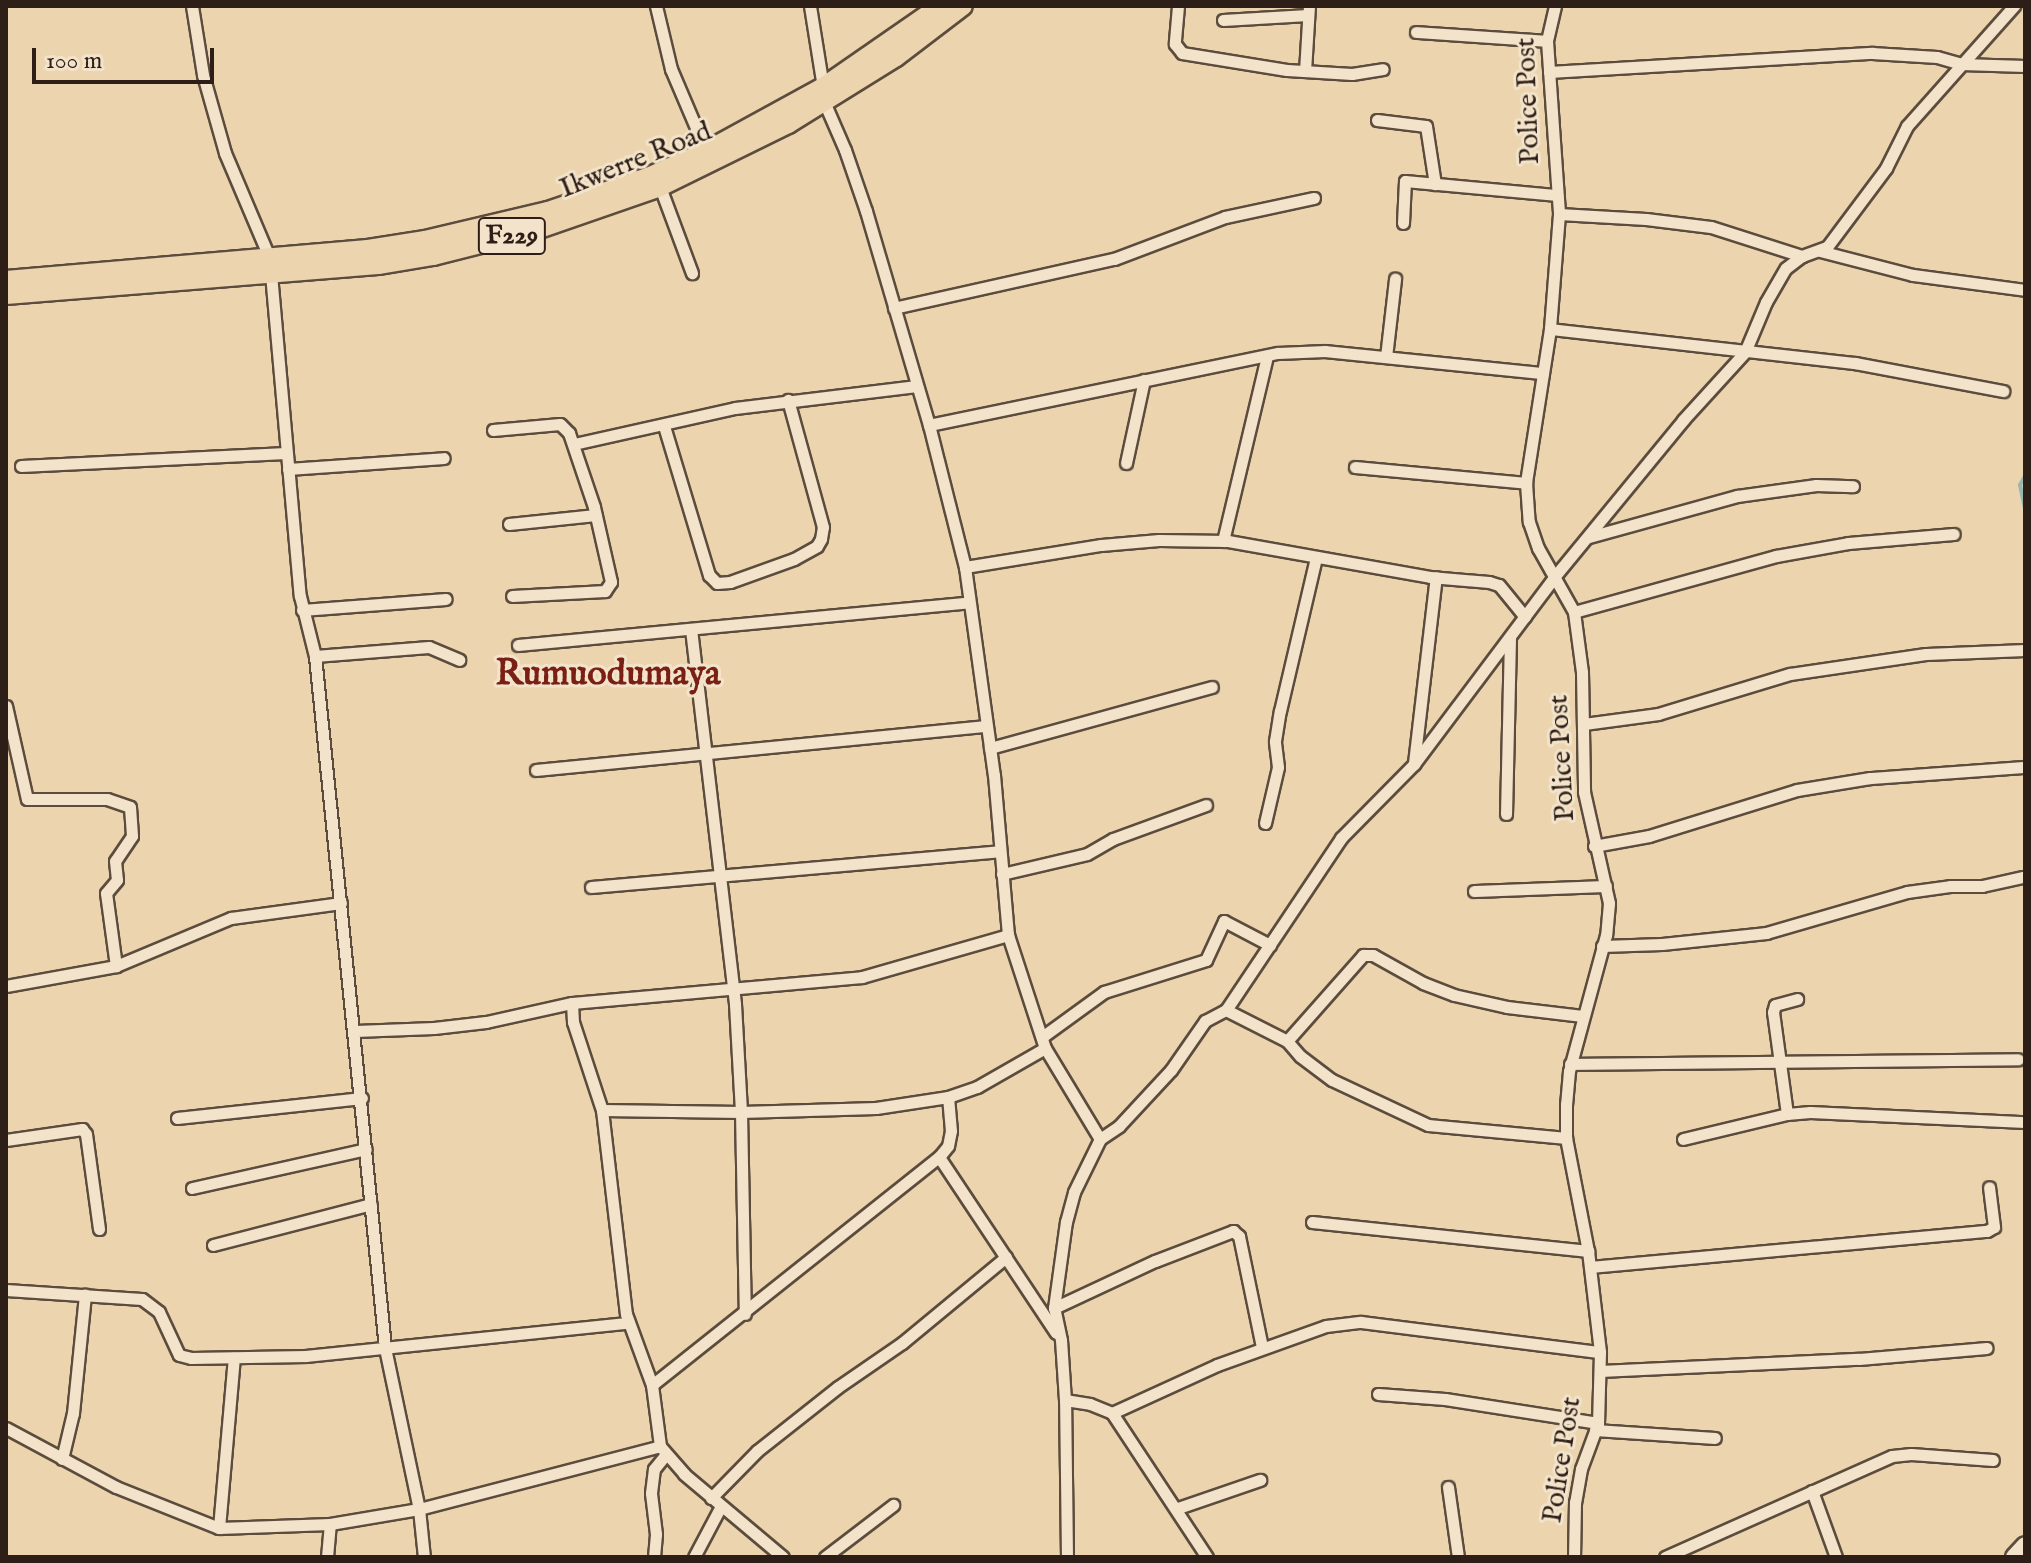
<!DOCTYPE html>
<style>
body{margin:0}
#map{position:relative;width:2031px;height:1563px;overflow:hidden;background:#ebd4ae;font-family:"IM FELL English",serif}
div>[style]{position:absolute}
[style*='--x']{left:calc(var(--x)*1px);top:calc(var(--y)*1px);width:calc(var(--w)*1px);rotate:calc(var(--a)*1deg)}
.stream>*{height:4px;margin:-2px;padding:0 2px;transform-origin:2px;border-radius:2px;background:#98b8ad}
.roads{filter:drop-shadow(2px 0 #5c4c3d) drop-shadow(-2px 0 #5c4c3d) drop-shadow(0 2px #5c4c3d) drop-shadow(0 -2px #5c4c3d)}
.street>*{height:11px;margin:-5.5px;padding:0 5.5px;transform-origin:5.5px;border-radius:5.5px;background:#f2e3ca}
.secondary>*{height:16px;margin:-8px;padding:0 8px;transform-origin:8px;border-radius:8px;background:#f2e3ca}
.primary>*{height:18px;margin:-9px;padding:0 9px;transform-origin:9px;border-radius:9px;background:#ebd4ae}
span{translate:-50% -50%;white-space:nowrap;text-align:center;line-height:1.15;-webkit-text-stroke:6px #f2e3ca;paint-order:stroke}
.shield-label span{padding:2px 6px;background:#f2e3ca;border:2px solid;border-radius:6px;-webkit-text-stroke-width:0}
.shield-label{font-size:26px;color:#2d1e17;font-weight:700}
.street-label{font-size:28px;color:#2d1e17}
.district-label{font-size:36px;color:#7a1f14;font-weight:700}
.frame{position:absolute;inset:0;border:8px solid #2d1e17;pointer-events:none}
.scale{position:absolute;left:32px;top:48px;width:182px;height:36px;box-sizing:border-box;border:4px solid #2d1e17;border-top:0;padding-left:10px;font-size:24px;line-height:28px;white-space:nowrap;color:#2d1e17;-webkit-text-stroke:6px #f2e3ca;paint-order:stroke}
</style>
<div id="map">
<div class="stream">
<i style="--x:2025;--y:476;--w:10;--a:119"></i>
<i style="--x:2020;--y:485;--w:24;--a:78"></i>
</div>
<div class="roads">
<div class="street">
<i style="--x:192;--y:6;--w:70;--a:80.9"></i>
<i style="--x:203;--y:75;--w:81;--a:74.2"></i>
<i style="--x:225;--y:153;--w:115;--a:67"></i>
<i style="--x:656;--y:6;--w:65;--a:76.6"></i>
<i style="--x:671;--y:69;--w:89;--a:66.9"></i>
<i style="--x:810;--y:6;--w:82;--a:80.9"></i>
<i style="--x:1178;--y:6;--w:38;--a:95"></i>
<i style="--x:1175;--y:44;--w:11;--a:52"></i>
<i style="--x:1182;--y:53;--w:106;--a:9.2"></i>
<i style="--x:1287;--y:70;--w:65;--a:3.5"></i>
<i style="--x:1352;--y:74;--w:31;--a:-9"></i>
<i style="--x:1555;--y:6;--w:36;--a:103"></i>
<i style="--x:1547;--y:41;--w:173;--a:86"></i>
<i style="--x:1559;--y:214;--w:115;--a:94.5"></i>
<i style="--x:1550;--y:329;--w:156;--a:98.9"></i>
<i style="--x:1526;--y:483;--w:39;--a:86"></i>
<i style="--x:1529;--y:522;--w:28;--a:71"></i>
<i style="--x:1538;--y:548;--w:73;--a:60.6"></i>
<i style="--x:1574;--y:612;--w:61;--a:82.4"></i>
<i style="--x:1582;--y:672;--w:120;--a:89"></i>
<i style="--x:1584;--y:792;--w:114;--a:77.3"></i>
<i style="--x:1609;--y:903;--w:32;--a:95"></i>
<i style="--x:1606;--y:935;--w:141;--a:105.2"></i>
<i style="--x:1569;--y:1071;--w:33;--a:95"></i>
<i style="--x:1566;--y:1104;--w:34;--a:90"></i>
<i style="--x:1566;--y:1138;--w:115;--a:79"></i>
<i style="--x:1588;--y:1251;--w:102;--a:83.2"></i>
<i style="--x:1600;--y:1352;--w:71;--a:91.6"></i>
<i style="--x:1598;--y:1423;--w:49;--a:110.3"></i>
<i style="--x:1581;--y:1469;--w:34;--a:100"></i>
<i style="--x:1575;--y:1502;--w:55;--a:91"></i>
<i style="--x:1223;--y:20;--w:85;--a:-3.4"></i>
<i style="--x:1416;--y:32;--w:131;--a:3.9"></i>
<i style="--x:1305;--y:71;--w:65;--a:-86.5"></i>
<i style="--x:1549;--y:72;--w:324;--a:-3.4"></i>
<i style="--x:1872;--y:53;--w:65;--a:3.5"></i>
<i style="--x:1937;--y:57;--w:25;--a:16"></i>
<i style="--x:1961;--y:64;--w:64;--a:1.8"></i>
<i style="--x:825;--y:104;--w:50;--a:66.5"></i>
<i style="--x:845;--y:150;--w:65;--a:71"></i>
<i style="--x:866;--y:211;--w:223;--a:73.6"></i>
<i style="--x:929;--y:425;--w:146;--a:75.8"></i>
<i style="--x:965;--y:567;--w:210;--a:82.1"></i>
<i style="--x:994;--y:775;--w:161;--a:85"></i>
<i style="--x:1008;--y:935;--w:119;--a:71.9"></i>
<i style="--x:1045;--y:1048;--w:106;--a:58.9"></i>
<i style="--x:1377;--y:120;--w:49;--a:7"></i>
<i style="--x:1426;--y:126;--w:59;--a:81.2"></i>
<i style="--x:660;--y:187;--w:92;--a:69.6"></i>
<i style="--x:1559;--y:214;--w:87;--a:3.3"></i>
<i style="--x:1646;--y:219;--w:65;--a:7"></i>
<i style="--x:1711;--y:227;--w:96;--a:17.7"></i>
<i style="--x:1403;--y:223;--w:42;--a:-87.3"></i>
<i style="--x:1405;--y:181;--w:153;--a:5.3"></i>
<i style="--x:1820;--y:251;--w:96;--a:14.5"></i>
<i style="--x:1913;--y:275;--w:113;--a:7.6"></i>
<i style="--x:271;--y:274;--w:323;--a:84.9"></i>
<i style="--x:300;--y:596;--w:62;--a:76"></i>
<i style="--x:315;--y:656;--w:696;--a:84.22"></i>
<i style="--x:385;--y:1348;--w:165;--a:78.1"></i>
<i style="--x:419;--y:1509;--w:48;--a:84.1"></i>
<i style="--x:894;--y:308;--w:225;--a:-12.6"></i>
<i style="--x:1114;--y:259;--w:119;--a:-20.7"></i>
<i style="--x:1225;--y:217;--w:91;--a:-12.1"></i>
<i style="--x:1550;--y:329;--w:307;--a:6.4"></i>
<i style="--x:1855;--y:363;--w:151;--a:10.7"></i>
<i style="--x:1386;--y:357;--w:79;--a:-83.4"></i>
<i style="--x:929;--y:425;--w:356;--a:-11.7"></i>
<i style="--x:1278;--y:353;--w:47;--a:-2.4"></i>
<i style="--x:1325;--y:351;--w:219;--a:5.8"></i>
<i style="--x:664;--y:426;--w:156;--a:73.2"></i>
<i style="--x:709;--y:575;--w:11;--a:45"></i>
<i style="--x:717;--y:583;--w:13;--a:-4"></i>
<i style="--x:730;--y:582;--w:68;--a:-19.8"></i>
<i style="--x:794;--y:559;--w:26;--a:-29"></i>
<i style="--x:817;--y:546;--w:8;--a:-60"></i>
<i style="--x:821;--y:539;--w:12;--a:-81"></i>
<i style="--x:823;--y:527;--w:132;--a:-105.4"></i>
<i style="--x:493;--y:430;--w:67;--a:-5.1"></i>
<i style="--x:560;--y:424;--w:13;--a:45"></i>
<i style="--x:569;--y:433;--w:78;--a:71.3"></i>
<i style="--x:594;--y:507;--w:77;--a:77.2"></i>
<i style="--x:611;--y:582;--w:11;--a:124"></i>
<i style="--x:605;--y:591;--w:93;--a:176.9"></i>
<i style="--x:574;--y:444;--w:165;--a:-12.6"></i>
<i style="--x:735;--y:408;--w:183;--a:-6.9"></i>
<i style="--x:1126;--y:463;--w:85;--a:-77.8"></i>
<i style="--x:21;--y:466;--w:265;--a:-2.8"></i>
<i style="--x:1355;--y:467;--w:172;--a:5.3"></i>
<i style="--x:288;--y:469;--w:156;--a:-4"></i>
<i style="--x:509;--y:524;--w:87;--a:-5.9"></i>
<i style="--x:1589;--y:537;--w:154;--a:-15.5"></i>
<i style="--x:1737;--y:496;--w:80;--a:-7.9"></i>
<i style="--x:1816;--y:485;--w:37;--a:2"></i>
<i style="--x:1223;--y:541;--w:190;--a:-76.6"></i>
<i style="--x:965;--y:567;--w:138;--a:-9.2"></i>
<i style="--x:1101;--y:545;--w:58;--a:-4.9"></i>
<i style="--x:1159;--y:540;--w:69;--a:0.8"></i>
<i style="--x:1228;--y:541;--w:205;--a:10.1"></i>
<i style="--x:1430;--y:577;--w:59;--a:4.8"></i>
<i style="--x:1489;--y:582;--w:10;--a:17"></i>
<i style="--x:1499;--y:585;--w:41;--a:50.9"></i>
<i style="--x:302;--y:610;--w:144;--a:-4.4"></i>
<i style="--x:1574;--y:612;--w:210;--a:-15.5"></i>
<i style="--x:1776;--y:556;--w:73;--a:-10.2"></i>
<i style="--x:1848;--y:543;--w:106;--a:-4.9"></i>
<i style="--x:691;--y:629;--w:378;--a:83.3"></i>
<i style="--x:735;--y:1004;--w:108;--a:86.8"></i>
<i style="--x:741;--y:1112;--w:202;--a:88.9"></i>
<i style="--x:518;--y:645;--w:453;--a:-5.4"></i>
<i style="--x:315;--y:656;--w:114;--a:-4.5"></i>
<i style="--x:429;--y:647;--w:33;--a:23"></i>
<i style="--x:6;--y:706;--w:95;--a:77.3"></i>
<i style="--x:27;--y:799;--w:80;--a:0"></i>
<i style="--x:107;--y:799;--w:24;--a:19"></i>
<i style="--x:130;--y:807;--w:29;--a:86"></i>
<i style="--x:132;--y:836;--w:30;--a:124"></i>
<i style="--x:115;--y:861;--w:19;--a:84"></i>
<i style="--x:117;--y:880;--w:17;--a:130"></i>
<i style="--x:106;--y:893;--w:74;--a:82.2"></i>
<i style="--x:1584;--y:724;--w:75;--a:-7.7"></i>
<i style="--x:1658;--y:714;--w:138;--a:-16.9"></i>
<i style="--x:1790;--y:674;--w:137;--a:-8.4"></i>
<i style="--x:1926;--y:654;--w:99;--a:-2.3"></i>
<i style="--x:990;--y:748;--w:230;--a:-15.4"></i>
<i style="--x:1414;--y:763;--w:187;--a:-83.3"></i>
<i style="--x:536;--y:770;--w:452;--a:-5.6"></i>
<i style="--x:1506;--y:814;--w:177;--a:-88.7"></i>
<i style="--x:1265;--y:823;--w:57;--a:-76.9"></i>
<i style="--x:1278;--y:767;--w:26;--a:-97"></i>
<i style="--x:1275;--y:741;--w:30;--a:-81"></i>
<i style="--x:1280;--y:711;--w:157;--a:-76.8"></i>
<i style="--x:1594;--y:846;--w:56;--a:-10.3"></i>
<i style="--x:1649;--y:836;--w:155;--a:-17.3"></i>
<i style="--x:1797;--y:790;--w:74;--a:-9.3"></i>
<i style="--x:1870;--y:778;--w:155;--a:-4.1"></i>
<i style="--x:1002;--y:874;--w:87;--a:-13.2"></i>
<i style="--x:1087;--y:854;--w:30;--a:-30"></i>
<i style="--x:1113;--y:839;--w:99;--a:-20.1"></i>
<i style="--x:591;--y:887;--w:410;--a:-5"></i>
<i style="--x:1474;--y:891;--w:132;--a:-2.2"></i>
<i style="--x:1602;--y:946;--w:60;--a:-1.9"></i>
<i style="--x:1662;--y:944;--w:105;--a:-6"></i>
<i style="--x:1766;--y:933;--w:147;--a:-16.2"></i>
<i style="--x:1907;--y:892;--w:43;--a:-7.9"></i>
<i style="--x:1950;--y:886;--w:32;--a:0"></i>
<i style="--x:1982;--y:886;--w:42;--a:-12.4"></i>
<i style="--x:6;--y:986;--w:112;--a:-10.3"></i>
<i style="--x:116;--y:966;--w:125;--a:-22.7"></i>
<i style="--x:231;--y:918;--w:111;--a:-7.8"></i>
<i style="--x:572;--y:1003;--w:19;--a:87"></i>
<i style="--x:573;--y:1022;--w:93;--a:71.8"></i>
<i style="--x:602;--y:1110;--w:205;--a:83.3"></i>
<i style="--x:626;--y:1314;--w:76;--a:69.9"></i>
<i style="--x:652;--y:1385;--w:62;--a:82.5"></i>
<i style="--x:660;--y:1446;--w:37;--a:49"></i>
<i style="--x:684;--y:1474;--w:129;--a:40"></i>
<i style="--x:1226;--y:1010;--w:68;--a:26.9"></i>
<i style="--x:1287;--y:1041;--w:20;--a:49"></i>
<i style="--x:1300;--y:1056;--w:40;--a:37"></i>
<i style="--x:1332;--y:1080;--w:106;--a:25.1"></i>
<i style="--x:1428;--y:1125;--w:139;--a:5.4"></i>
<i style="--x:355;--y:1031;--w:79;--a:-2.2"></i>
<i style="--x:434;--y:1028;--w:52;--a:-6.6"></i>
<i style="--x:486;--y:1022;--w:88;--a:-12.5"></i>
<i style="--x:572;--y:1003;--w:291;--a:-5.1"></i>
<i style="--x:862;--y:977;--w:152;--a:-16"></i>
<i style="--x:1042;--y:1037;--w:77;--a:-36"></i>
<i style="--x:1104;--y:992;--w:107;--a:-17.4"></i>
<i style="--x:1206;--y:960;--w:43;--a:-65.2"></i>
<i style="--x:1224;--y:921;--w:52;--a:27.6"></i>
<i style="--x:1287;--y:1041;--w:115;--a:-48.5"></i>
<i style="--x:1363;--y:955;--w:10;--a:0"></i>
<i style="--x:1373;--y:955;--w:57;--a:29.2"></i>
<i style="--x:1423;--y:983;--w:33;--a:21"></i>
<i style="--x:1454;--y:995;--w:54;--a:12.8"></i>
<i style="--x:1507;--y:1007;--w:76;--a:6.8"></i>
<i style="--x:1570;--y:1064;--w:448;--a:-0.6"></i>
<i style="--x:602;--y:1110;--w:139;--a:0.8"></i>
<i style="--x:741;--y:1112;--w:135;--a:-1.7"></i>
<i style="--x:876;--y:1108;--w:73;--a:-8.7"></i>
<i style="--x:948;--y:1097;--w:31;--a:-19"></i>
<i style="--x:977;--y:1087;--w:78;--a:-29.8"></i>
<i style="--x:1787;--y:1114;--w:103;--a:-97.8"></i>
<i style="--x:1773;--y:1012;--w:7;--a:-74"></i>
<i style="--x:1775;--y:1005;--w:23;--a:-15"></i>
<i style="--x:177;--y:1118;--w:186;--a:-6.2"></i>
<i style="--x:1683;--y:1139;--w:107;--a:-13.5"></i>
<i style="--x:1787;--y:1114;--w:23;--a:-5"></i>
<i style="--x:1810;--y:1112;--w:215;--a:2.7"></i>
<i style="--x:6;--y:1140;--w:77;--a:-8.2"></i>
<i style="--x:82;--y:1129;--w:6;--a:51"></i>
<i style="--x:86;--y:1134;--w:96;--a:82.2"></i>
<i style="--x:939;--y:1157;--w:211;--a:56.4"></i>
<i style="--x:192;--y:1188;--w:178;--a:-12.6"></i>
<i style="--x:1312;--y:1222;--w:278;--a:6"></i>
<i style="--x:213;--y:1245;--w:163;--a:-14.5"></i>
<i style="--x:1590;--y:1267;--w:399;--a:-5.2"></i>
<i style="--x:1987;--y:1231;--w:8;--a:-30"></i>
<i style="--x:1994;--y:1227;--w:40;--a:-97.1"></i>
<i style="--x:6;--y:1290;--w:136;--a:3.8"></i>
<i style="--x:142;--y:1299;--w:21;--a:37"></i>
<i style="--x:159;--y:1312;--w:47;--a:65.1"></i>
<i style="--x:179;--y:1355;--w:12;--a:14"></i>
<i style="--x:191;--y:1358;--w:115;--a:-1"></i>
<i style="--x:306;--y:1356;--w:324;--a:-5.9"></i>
<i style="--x:1054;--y:1308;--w:111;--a:-25"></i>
<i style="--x:1155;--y:1261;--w:84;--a:-21"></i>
<i style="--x:1233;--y:1231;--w:8;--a:40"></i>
<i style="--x:1239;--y:1236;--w:113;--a:78.3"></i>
<i style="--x:1600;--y:1371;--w:259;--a:-2.7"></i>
<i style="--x:1859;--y:1359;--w:128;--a:-4.9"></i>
<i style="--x:652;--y:1385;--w:367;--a:-38.5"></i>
<i style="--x:939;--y:1157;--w:14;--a:-51"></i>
<i style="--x:948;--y:1146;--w:15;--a:-79"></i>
<i style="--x:951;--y:1131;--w:34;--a:-95"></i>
<i style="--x:1378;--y:1394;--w:67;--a:4.3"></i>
<i style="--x:1445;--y:1399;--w:155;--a:8.9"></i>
<i style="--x:1065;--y:1400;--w:25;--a:9"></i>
<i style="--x:1090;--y:1404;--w:24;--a:22"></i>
<i style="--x:1112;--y:1413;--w:173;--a:56.6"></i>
<i style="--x:1112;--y:1413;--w:115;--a:-24.6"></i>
<i style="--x:1217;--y:1365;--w:116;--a:-19.7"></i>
<i style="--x:1326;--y:1326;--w:35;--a:-7"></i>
<i style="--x:1361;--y:1322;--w:241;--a:7.2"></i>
<i style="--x:6;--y:1428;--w:125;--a:28.2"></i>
<i style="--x:116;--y:1487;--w:111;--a:21.7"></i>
<i style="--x:219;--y:1528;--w:111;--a:-2.1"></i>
<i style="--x:330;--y:1524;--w:90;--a:-9.6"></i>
<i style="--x:419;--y:1509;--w:249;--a:-14.6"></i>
<i style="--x:1595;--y:1430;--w:120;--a:3.8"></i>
<i style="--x:62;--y:1459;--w:47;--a:-76.6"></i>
<i style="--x:73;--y:1413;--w:119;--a:-84.2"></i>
<i style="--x:1448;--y:1487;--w:71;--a:81.9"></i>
<i style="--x:1812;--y:1491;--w:70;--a:70"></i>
<i style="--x:711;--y:1498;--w:66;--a:-45.6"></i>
<i style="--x:757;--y:1451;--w:103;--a:-38.3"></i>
<i style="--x:838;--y:1387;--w:78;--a:-34.5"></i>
<i style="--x:902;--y:1343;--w:135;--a:-39.6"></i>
<i style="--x:1178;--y:1508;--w:87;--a:-18.9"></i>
<i style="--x:219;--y:1528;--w:171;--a:-85"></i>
<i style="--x:327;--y:1557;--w:33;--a:-85"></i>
<i style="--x:654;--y:1557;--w:23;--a:-85"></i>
<i style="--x:656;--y:1534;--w:41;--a:-97"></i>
<i style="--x:651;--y:1493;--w:24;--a:-83"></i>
<i style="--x:654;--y:1469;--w:19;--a:-51"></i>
<i style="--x:694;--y:1557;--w:58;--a:-62.1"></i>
<i style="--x:825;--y:1557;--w:86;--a:-37.4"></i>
<i style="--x:1067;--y:1557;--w:157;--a:-90.7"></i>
<i style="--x:1065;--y:1400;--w:60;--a:-93.8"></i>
<i style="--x:1061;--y:1340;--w:33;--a:-102"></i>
<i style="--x:1054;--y:1308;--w:87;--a:-82.1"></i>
<i style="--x:1066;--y:1222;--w:31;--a:-75"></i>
<i style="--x:1074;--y:1192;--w:59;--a:-63.9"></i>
<i style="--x:1100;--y:1139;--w:23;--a:-34"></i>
<i style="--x:1119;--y:1126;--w:76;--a:-47.1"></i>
<i style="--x:1171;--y:1070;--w:60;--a:-55.2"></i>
<i style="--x:1205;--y:1021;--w:24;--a:-28"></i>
<i style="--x:1226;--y:1010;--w:207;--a:-56.2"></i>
<i style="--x:1341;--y:838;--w:104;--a:-45.4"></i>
<i style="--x:1414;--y:764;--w:235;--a:-53.1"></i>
<i style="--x:1555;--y:576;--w:202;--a:-50.6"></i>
<i style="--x:1683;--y:420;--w:92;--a:-47.6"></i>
<i style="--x:1745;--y:352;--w:54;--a:-67.2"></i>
<i style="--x:1766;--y:302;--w:39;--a:-60"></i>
<i style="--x:1786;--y:268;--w:20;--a:-37"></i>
<i style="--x:1802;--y:256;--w:27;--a:-20"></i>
<i style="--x:1827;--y:247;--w:99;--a:-53.2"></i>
<i style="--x:1886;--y:168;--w:47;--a:-63.4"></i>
<i style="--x:1907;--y:126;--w:161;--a:-48.3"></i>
<i style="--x:1665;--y:1557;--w:248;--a:-24"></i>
<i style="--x:1892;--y:1456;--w:19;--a:-6"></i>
<i style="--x:1911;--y:1454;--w:82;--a:4.2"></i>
</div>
<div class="secondary">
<i style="--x:2014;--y:1557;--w:16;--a:-47"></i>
</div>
<div class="primary">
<i style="--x:6;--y:280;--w:363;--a:-4.9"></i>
<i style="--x:368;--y:249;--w:58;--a:-9"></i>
<i style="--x:425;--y:240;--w:126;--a:-13.3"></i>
<i style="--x:548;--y:211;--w:106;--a:-18.8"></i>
<i style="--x:648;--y:177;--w:64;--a:-24.1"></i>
<i style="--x:706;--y:151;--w:133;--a:-28.7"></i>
<i style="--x:823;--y:87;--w:142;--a:-34.7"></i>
<i style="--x:6;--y:295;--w:373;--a:-4.6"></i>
<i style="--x:378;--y:265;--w:56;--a:-9.3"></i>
<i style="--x:433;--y:256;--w:106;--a:-14.2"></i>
<i style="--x:536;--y:230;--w:131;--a:-19.1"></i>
<i style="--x:660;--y:187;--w:143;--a:-26.2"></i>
<i style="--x:788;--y:124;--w:127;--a:-31.8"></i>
<i style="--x:896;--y:57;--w:84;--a:-37.3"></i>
</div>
</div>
<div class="shield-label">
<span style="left:512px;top:236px">F229</span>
</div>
<div class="street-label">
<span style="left:1529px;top:101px;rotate:-92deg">Police Post</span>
<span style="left:636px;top:161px;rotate:-22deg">Ikwerre Road</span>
<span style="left:1563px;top:758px;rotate:-93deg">Police Post</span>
<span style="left:1563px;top:1460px;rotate:-81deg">Police Post</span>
</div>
<div class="district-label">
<span style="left:608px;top:675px">Rumuodumaya</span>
</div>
<div class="frame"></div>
<div class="scale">100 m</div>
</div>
